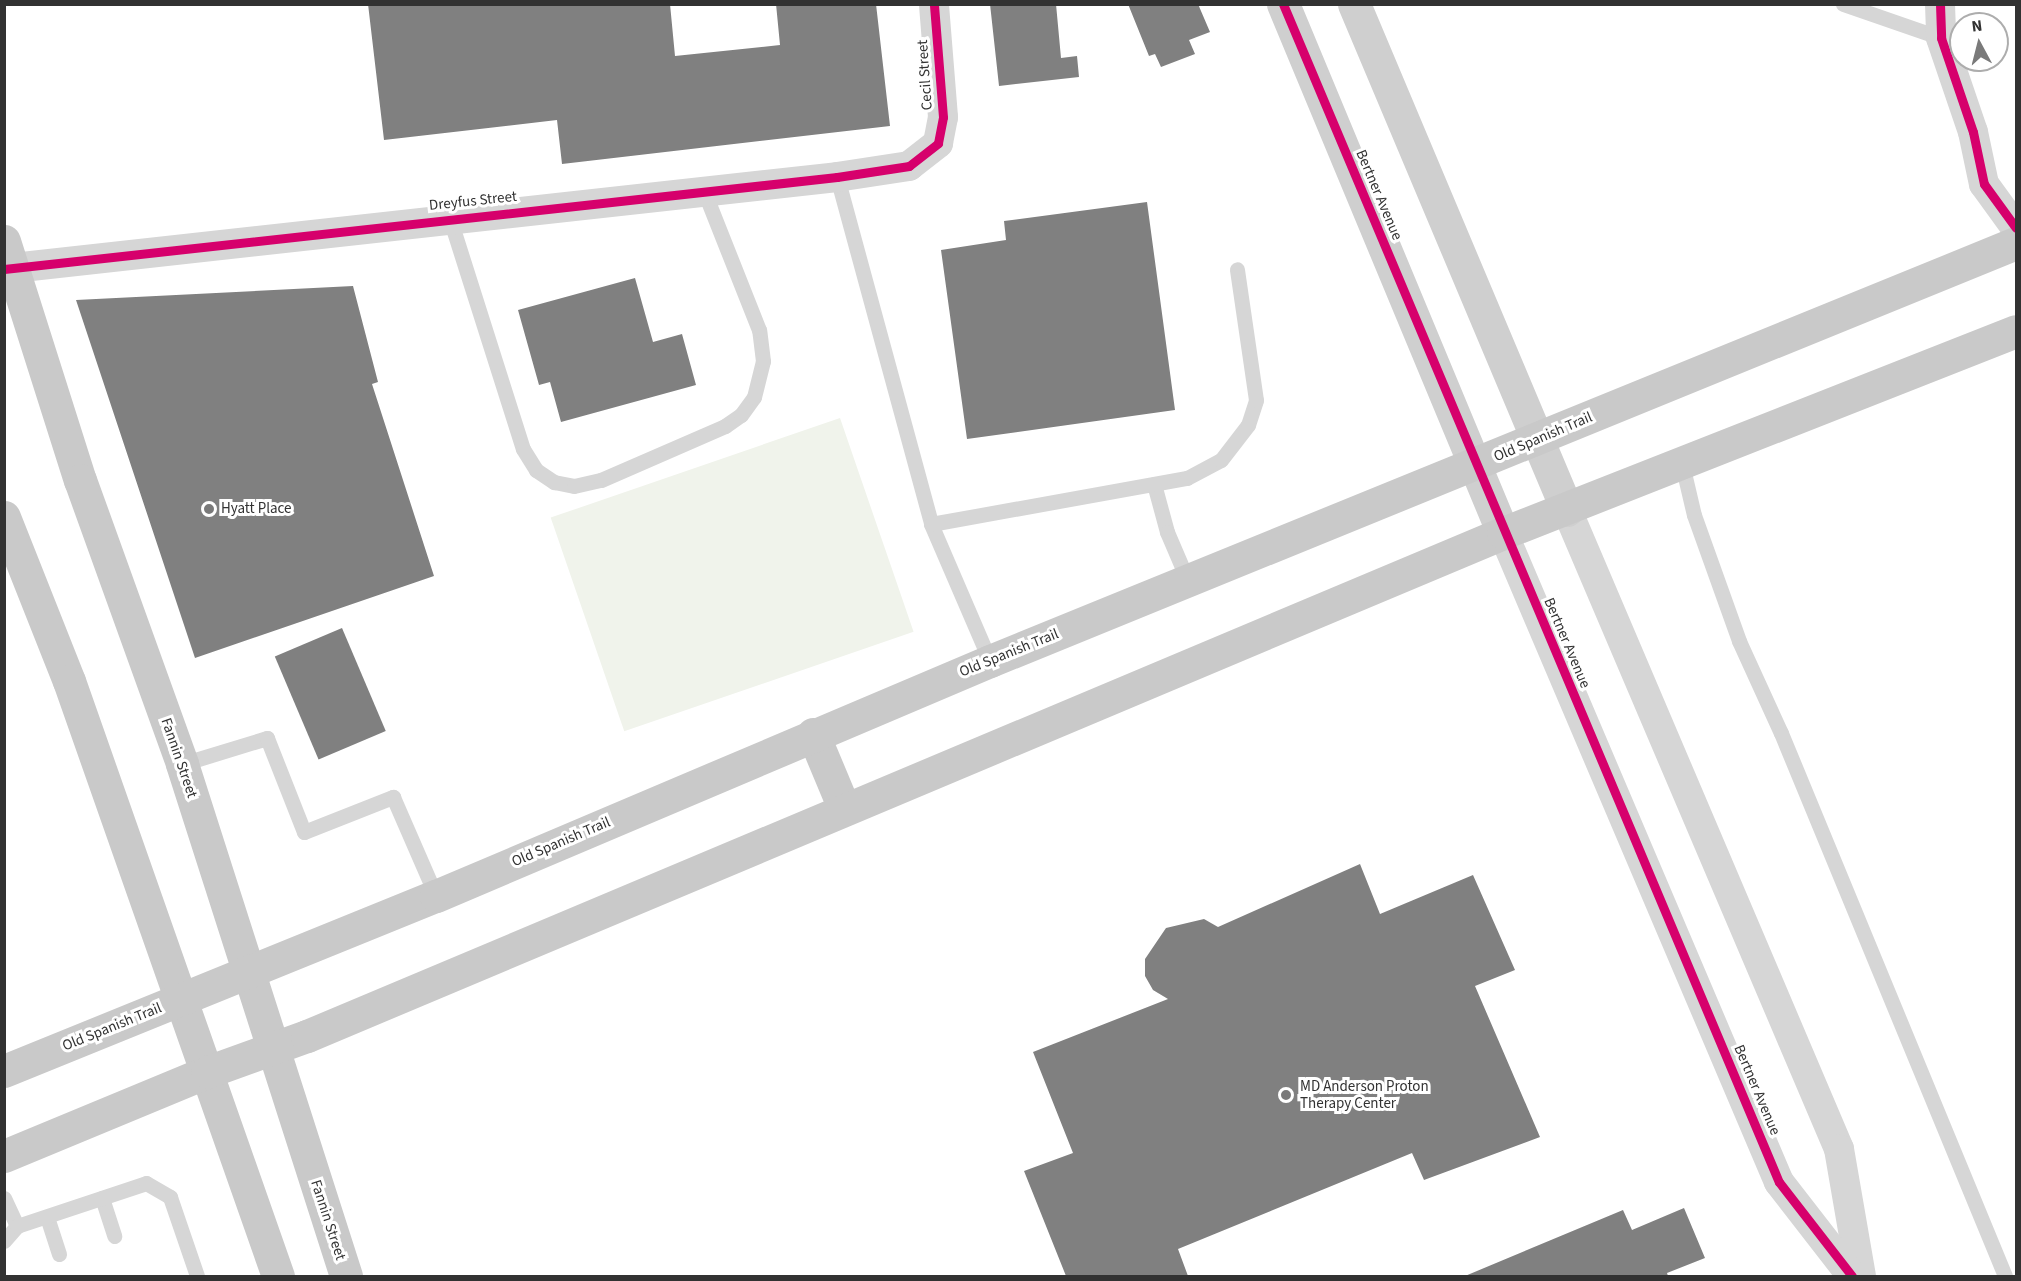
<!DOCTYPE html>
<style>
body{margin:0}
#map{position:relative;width:2021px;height:1281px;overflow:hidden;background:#fff;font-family:"Source Sans 3",sans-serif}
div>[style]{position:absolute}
.green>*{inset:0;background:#f0f3eb;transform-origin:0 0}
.building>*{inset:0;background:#808080;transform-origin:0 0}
.lane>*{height:15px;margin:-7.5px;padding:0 7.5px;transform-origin:7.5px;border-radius:7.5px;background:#d6d6d6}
.street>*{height:30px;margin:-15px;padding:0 15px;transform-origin:15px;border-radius:15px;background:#d6d6d6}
.secondary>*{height:33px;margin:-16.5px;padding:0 16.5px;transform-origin:16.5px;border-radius:16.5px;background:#cfcfcf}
.primary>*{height:33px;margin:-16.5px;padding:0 16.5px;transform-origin:16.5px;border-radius:16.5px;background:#c9c9c9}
.cycleway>*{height:9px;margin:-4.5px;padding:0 4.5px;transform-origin:4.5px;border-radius:4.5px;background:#d6006c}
.dots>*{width:16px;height:16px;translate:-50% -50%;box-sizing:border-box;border:3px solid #fff;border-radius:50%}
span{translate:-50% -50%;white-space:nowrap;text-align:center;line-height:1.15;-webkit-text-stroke:6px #fff;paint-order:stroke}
.street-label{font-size:15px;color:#323232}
.poi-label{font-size:15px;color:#323232}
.left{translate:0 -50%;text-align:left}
.frame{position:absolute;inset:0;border:6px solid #323232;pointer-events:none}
.north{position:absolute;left:1949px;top:12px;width:60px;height:60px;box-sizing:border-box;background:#fff;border:2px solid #adadad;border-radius:50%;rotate:353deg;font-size:16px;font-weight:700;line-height:24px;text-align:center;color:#323232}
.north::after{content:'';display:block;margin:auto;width:21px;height:27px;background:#7a7a7a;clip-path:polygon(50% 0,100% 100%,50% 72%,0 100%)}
</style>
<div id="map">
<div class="green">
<div style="left:840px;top:418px;width:226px;height:306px;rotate:71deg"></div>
</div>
<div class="building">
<div style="clip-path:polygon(368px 4px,670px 4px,675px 56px,780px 45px,776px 4px,876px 4px,890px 126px,562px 164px,557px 120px,384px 140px)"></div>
<div style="clip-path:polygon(990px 4px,1056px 4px,1061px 58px,1077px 56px,1079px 77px,999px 86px)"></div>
<div style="clip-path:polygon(1128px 4px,1198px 4px,1210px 32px,1189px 40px,1195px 54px,1161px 67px,1155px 54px,1149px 56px)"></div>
<div style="clip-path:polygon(1147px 202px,1175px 410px,967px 439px,941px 250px,1006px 240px,1004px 221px)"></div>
<div style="clip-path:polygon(635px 278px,653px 342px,682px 334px,696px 385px,561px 422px,550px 382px,539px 385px,518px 310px)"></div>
<div style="clip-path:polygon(353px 286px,378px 382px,372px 384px,434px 576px,195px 658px,76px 300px)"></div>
<div style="left:342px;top:628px;width:112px;height:73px;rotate:67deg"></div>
<div style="clip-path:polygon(1360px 864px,1380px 914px,1473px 875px,1515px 970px,1475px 986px,1540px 1137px,1424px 1180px,1412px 1153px,1178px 1249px,1188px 1276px,1066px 1276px,1024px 1171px,1073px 1153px,1033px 1052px,1168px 999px,1153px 990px,1145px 976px,1145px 959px,1166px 928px,1204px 919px,1218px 927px)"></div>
<div style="clip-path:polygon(1684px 1208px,1705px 1258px,1667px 1273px,1668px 1276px,1465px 1276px,1623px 1210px,1632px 1230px)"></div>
</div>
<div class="lane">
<div style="left:1843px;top:4px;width:104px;rotate:19.1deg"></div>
<div style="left:837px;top:177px;width:360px;rotate:74.8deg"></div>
<div style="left:931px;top:524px;width:149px;rotate:66.7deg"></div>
<div style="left:450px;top:219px;width:241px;rotate:72.4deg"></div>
<div style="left:523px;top:449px;width:25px;rotate:58deg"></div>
<div style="left:536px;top:470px;width:22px;rotate:34deg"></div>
<div style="left:554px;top:482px;width:20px;rotate:11deg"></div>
<div style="left:574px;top:486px;width:28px;rotate:-13deg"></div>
<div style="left:601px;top:480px;width:135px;rotate:-23.5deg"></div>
<div style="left:725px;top:426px;width:19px;rotate:-35deg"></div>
<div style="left:741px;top:415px;width:22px;rotate:-54deg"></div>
<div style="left:754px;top:397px;width:37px;rotate:-76deg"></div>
<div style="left:763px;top:361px;width:31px;rotate:-97deg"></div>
<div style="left:759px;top:330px;width:149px;rotate:-111.6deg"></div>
<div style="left:1682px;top:464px;width:52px;rotate:76.8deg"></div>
<div style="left:1694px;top:515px;width:134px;rotate:70.3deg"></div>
<div style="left:1739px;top:641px;width:101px;rotate:65.5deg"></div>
<div style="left:1781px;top:733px;width:587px;rotate:67.58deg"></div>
<div style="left:1154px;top:484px;width:50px;rotate:74.8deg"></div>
<div style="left:1167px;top:532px;width:53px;rotate:66.8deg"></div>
<div style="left:931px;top:524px;width:260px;rotate:-10.2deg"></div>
<div style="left:1187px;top:478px;width:38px;rotate:-28deg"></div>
<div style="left:1221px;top:460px;width:44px;rotate:-52.4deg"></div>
<div style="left:1248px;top:425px;width:26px;rotate:-72deg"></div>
<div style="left:1256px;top:400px;width:132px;rotate:-98.3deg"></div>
<div style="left:182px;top:764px;width:89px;rotate:-17deg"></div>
<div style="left:267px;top:738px;width:101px;rotate:68.5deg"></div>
<div style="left:304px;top:832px;width:96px;rotate:-21.5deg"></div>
<div style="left:393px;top:797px;width:108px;rotate:66.5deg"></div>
<div style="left:4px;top:1198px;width:31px;rotate:65deg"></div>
<div style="left:17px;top:1226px;width:20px;rotate:131deg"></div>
<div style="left:102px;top:1198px;width:40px;rotate:72deg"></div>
<div style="left:47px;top:1217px;width:39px;rotate:72deg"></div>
<div style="left:17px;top:1226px;width:136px;rotate:-18.4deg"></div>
<div style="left:146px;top:1183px;width:28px;rotate:30deg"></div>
<div style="left:170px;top:1197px;width:83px;rotate:71.1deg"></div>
</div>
<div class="street">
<div style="left:1940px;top:4px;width:34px;rotate:88deg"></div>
<div style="left:1941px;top:38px;width:99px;rotate:71.2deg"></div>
<div style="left:1973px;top:132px;width:53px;rotate:78.1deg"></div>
<div style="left:1984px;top:184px;width:54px;rotate:54deg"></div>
<div style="left:4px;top:269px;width:838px;rotate:-6.3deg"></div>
<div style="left:837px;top:177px;width:73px;rotate:-8.7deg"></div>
<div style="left:909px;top:166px;width:37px;rotate:-38deg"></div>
<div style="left:938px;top:143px;width:26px;rotate:-79deg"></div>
<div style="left:943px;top:117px;width:113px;rotate:-94.6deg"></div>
<div style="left:1567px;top:510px;width:694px;rotate:66.94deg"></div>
<div style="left:1839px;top:1149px;width:129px;rotate:80.2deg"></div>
<div style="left:1503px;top:533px;width:705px;rotate:66.96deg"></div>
<div style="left:1779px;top:1182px;width:119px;rotate:52.2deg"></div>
</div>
<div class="secondary">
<div style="left:1283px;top:4px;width:573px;rotate:67.42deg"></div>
<div style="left:1354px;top:4px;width:549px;rotate:67.17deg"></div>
</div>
<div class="primary">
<div style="left:4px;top:241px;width:251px;rotate:72.4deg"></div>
<div style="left:80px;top:480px;width:302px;rotate:70.2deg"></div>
<div style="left:182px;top:764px;width:538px;rotate:72.24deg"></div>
<div style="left:4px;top:517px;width:176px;rotate:68.4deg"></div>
<div style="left:69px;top:681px;width:631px;rotate:70.65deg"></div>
<div style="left:813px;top:734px;width:80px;rotate:67.3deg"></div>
<div style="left:4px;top:1071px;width:466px;rotate:-22.1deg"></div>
<div style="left:436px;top:896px;width:602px;rotate:-22.99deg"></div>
<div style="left:990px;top:661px;width:1108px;rotate:-22.17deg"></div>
<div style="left:4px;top:1156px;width:220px;rotate:-22.5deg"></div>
<div style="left:207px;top:1072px;width:106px;rotate:-19.8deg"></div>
<div style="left:307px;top:1036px;width:1297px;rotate:-22.81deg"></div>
<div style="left:1503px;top:533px;width:551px;rotate:-21.49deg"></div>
</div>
<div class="cycleway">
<div style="left:1283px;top:4px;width:1278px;rotate:67.17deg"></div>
<div style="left:1779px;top:1182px;width:119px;rotate:52.2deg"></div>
<div style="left:1940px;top:4px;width:34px;rotate:88deg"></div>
<div style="left:1941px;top:38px;width:99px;rotate:71.2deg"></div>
<div style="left:1973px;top:132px;width:53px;rotate:78.1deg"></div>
<div style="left:1984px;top:184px;width:54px;rotate:54deg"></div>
<div style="left:4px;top:269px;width:838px;rotate:-6.3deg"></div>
<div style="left:837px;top:177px;width:73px;rotate:-8.7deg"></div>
<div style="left:909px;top:166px;width:37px;rotate:-38deg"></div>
<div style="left:938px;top:143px;width:26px;rotate:-79deg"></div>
<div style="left:943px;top:117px;width:113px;rotate:-94.6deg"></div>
</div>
<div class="dots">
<div style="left:209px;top:509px;background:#7a7a7a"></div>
<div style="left:1286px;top:1095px;background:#7a7a7a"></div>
</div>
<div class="street-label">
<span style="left:925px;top:75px;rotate:-94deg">Cecil Street</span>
<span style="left:1379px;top:195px;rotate:67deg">Bertner Avenue</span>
<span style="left:473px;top:201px;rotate:-6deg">Dreyfus Street</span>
<span style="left:1543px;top:437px;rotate:-23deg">Old Spanish Trail</span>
<span style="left:1567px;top:643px;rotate:67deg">Bertner Avenue</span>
<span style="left:1009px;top:653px;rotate:-22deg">Old Spanish Trail</span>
<span style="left:179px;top:758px;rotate:71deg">Fannin Street</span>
<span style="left:561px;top:842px;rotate:-23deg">Old Spanish Trail</span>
<span style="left:112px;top:1027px;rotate:-22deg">Old Spanish Trail</span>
<span style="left:1757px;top:1090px;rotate:67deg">Bertner Avenue</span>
<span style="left:328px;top:1220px;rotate:72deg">Fannin Street</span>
</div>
<div class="poi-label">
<span class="left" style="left:221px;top:509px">Hyatt Place</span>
<span class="left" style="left:1300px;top:1095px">MD Anderson Proton<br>Therapy Center</span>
</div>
<div class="frame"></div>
<div class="north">N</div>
</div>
